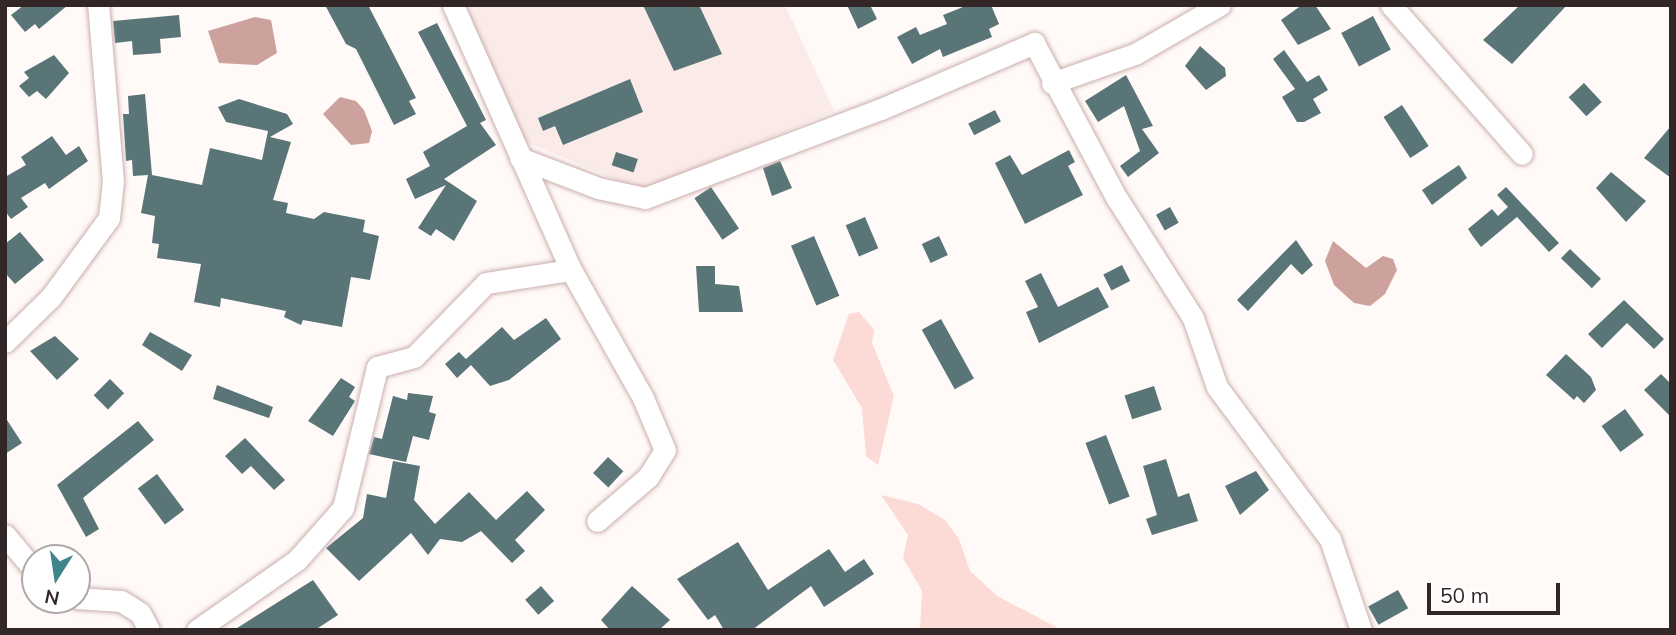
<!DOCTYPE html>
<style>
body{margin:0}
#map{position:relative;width:1676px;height:635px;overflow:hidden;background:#fff9f8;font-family:Mulish,sans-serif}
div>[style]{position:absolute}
.built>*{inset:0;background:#faebe9}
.green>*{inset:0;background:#fcdad6}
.water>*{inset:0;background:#cda19c}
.building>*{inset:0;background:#597577;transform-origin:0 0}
.roads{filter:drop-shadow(0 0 2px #caafac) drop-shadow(0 0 2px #caafac)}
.minor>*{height:21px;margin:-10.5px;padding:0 10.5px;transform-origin:10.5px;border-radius:10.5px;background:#fff}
span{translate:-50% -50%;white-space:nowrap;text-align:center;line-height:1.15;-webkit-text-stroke:7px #fff;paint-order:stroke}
.frame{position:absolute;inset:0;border:7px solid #322726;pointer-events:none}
.north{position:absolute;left:21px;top:544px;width:70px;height:70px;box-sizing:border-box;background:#fff;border:2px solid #ada9a8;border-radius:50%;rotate:192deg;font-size:19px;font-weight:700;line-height:28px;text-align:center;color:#322726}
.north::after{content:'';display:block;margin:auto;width:24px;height:32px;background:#3e868c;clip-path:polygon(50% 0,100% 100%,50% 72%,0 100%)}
.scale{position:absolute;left:1427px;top:583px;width:133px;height:32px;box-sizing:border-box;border:4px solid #322726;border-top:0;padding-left:9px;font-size:21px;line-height:24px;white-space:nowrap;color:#322726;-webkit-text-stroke:5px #fff;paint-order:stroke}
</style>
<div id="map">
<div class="built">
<div style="clip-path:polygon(460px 5px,785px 5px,834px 111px,644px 191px,518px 139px)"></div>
</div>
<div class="green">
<div style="clip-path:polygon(859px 312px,874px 330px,872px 343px,894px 396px,878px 465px,866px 456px,862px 408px,833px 360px,849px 314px)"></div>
<div style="clip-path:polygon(881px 495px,918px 504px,945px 520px,959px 539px,970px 571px,997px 596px,1062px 630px,920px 630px,922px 591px,903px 558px,908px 535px)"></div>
</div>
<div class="water">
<div style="clip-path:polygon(255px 17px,271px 20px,277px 53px,257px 65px,219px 63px,208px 31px)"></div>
<div style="clip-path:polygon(340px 97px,356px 101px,364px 110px,372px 131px,369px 143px,351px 145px,323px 114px)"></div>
<div style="clip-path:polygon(1333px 241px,1366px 268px,1383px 256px,1393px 259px,1397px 270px,1385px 294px,1370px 306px,1354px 303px,1334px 285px,1325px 261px)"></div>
</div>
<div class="building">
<div style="clip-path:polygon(24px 5px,68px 5px,39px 29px,35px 24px,25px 32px,11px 15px)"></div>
<div style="clip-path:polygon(325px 5px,368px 5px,416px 98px,409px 101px,416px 114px,394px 125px,356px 49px,346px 44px)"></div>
<div style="clip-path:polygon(643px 5px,699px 5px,722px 54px,674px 71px)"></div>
<div style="clip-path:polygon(847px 5px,870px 5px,877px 19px,858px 29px)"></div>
<div style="clip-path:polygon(968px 5px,991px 5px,999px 24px,989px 29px,992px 37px,943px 57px,940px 49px,912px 64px,897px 37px,916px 27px,920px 35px,947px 24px,943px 15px)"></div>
<div style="clip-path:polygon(1302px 5px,1315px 5px,1331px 29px,1298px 45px,1281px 20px)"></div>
<div style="clip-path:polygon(1520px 5px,1567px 5px,1512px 64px,1483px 40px)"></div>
<div style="clip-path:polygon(179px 15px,181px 37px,160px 39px,161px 53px,133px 55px,132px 41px,115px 43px,113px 21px)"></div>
<div style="left:1373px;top:16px;width:38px;height:36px;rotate:62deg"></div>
<div style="clip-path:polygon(437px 23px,486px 120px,480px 123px,496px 145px,444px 179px,477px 201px,454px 241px,436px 229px,431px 236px,418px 228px,446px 185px,415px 199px,406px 179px,430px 166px,423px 152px,467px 126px,418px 32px)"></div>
<div style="clip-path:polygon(1200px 46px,1225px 68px,1226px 76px,1206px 90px,1185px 66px)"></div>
<div style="clip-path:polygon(1284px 50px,1307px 82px,1319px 75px,1328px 90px,1313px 99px,1321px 113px,1304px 122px,1297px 122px,1282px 97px,1295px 89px,1273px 59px)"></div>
<div style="clip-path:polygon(54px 55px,69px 73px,46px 99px,37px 91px,29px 97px,19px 86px,29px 78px,24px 72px)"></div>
<div style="clip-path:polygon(1126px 75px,1153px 126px,1142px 129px,1159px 153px,1128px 177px,1120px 166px,1140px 151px,1124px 106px,1098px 122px,1085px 101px)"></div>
<div style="clip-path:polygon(630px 79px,643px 112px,563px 145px,555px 126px,543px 131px,538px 118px)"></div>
<div style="left:1584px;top:83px;width:26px;height:21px;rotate:47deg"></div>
<div style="clip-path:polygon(145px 94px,152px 175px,202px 185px,210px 148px,262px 160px,268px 131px,226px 122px,218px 107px,239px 99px,287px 114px,293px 124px,270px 137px,291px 142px,273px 200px,288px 203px,286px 213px,314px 219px,324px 212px,365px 220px,363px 232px,379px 236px,370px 280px,351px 277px,342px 327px,303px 320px,301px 325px,284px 317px,286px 311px,221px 298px,220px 307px,194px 302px,201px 264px,157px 258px,159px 244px,152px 243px,155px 216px,141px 213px,148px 175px,133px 176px,132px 160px,126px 161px,123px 114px,129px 114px,128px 96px)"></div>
<div style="left:1402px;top:105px;width:49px;height:22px;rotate:57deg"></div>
<div style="left:995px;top:110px;width:13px;height:30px;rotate:63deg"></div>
<div style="clip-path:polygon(1671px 126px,1671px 178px,1644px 158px)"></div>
<div style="clip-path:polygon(52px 136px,66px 155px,79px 146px,88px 161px,49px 189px,45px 183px,21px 198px,28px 207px,11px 219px,5px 211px,5px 177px,26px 165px,21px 157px)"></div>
<div style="clip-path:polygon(1069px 150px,1075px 162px,1068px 166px,1083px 195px,1025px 224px,995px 163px,1010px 155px,1022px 175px)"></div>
<div style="left:616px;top:152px;width:23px;height:14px;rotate:18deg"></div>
<div style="clip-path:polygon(780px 161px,792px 188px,772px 196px,763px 168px)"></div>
<div style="clip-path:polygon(1459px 165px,1467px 178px,1432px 205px,1422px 190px)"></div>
<div style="clip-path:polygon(1611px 172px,1646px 201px,1626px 222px,1596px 188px)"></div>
<div style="left:711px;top:187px;width:50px;height:20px;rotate:56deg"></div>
<div style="clip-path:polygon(1506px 187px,1559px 243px,1549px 252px,1517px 217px,1481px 247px,1474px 238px,1468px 229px,1492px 209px,1498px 216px,1508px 207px,1497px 195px)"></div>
<div style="left:1170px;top:207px;width:18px;height:16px;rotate:61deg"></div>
<div style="left:865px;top:217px;width:34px;height:21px;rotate:67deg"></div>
<div style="clip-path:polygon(20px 232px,44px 260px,15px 284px,5px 273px,5px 244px)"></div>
<div style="left:814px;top:236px;width:65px;height:25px;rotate:67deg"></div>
<div style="left:939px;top:236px;width:21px;height:19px;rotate:65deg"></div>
<div style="clip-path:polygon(1296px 240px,1313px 265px,1302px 275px,1291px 264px,1248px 311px,1237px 300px)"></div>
<div style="left:1570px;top:249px;width:43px;height:13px;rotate:44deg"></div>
<div style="left:1122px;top:265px;width:18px;height:21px;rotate:63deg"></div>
<div style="clip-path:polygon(696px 266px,715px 266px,715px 284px,739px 286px,743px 312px,699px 312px)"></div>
<div style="clip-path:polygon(1041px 273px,1058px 307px,1098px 287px,1109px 307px,1039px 343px,1026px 312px,1038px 307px,1025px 281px)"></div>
<div style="clip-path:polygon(1624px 300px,1664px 339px,1654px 349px,1627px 323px,1602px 348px,1588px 334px)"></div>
<div style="clip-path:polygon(546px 318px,561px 339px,509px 380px,490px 386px,471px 365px,457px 378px,445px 364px,459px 352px,466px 359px,502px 327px,514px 340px)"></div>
<div style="left:941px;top:319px;width:68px;height:22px;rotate:61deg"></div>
<div style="clip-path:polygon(150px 332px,192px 355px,182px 371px,142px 345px)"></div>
<div style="clip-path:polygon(55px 336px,79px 359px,57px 380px,30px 351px)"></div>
<div style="clip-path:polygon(1566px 354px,1591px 377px,1596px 390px,1584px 403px,1577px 396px,1574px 400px,1546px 375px)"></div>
<div style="clip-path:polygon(1661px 374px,1671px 384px,1671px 417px,1644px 390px)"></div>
<div style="clip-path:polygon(341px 378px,355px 387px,349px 397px,355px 401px,333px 436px,308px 421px)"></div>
<div style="left:110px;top:379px;width:20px;height:23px;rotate:45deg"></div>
<div style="clip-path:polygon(217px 385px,273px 407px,269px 418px,213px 399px)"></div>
<div style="left:1154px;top:386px;width:25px;height:31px;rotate:72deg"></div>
<div style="clip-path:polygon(408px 393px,433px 396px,429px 412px,436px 414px,429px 440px,413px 436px,406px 462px,369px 454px,374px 437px,382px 439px,393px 396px,407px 400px)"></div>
<div style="left:1625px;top:409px;width:32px;height:29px;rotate:54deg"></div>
<div style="clip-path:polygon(5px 417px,22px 443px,5px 454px)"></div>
<div style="clip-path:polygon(138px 421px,154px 440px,83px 498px,99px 529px,86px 537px,57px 485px)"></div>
<div style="left:1106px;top:435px;width:66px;height:22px;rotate:69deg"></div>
<div style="clip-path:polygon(245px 438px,285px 480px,274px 490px,251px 466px,242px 474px,225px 456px)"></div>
<div style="left:608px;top:457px;width:21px;height:22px;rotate:43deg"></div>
<div style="clip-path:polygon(1166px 459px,1178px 497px,1189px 493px,1198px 521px,1152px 535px,1146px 519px,1157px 515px,1143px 466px)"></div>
<div style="clip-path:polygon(393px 461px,420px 466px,414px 500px,435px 524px,469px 492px,496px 520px,527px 491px,545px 510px,515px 540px,525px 551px,512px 563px,481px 531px,462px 542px,440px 539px,428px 555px,411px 533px,359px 581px,326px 548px,363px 518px,367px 494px,386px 498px)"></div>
<div style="clip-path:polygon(1256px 471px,1269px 490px,1240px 515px,1225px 486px)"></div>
<div style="left:157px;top:474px;width:45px;height:24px;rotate:53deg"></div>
<div style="clip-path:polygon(738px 542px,768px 590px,829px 549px,845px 572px,864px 559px,874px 574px,824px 607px,811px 586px,752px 630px,724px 630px,715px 615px,708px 620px,677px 579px)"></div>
<div style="clip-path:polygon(313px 580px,338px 615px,315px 630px,234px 630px)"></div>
<div style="left:541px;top:586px;width:20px;height:21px;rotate:49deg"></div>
<div style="clip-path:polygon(632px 586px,670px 620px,659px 630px,610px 630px,601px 620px)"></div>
<div style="left:1398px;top:590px;width:21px;height:34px;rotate:61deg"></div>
</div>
<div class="roads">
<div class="minor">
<div style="left:453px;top:5px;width:290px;rotate:66deg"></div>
<div style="left:571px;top:270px;width:147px;rotate:60.6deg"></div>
<div style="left:643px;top:398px;width:56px;rotate:67.1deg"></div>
<div style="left:665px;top:450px;width:32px;rotate:122deg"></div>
<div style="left:648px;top:477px;width:67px;rotate:139.2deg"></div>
<div style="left:1391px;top:5px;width:198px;rotate:48.7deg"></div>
<div style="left:1052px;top:83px;width:88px;rotate:-19.3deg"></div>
<div style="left:1135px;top:54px;width:98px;rotate:-30deg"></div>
<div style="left:520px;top:158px;width:84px;rotate:21deg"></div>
<div style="left:598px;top:188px;width:48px;rotate:12deg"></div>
<div style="left:645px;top:198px;width:252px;rotate:-20.7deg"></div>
<div style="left:881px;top:109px;width:167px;rotate:-23.3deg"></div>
<div style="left:1034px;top:43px;width:174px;rotate:62deg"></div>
<div style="left:1116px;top:197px;width:143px;rotate:57.5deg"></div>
<div style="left:1193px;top:318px;width:73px;rotate:70.8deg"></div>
<div style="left:1217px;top:387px;width:189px;rotate:53.4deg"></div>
<div style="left:1330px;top:539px;width:96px;rotate:71.2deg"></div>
<div style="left:5px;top:342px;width:64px;rotate:-44.4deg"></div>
<div style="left:51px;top:297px;width:98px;rotate:-53.7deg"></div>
<div style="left:109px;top:218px;width:36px;rotate:-84deg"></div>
<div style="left:113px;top:182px;width:178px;rotate:-94.8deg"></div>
<div style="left:5px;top:535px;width:47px;rotate:50.2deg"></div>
<div style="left:77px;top:598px;width:44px;rotate:3.9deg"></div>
<div style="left:121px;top:601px;width:22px;rotate:32deg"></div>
<div style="left:140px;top:613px;width:19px;rotate:62deg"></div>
<div style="left:197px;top:630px;width:122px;rotate:-35deg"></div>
<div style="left:297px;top:560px;width:69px;rotate:-48.5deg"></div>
<div style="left:343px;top:508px;width:145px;rotate:-76.4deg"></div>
<div style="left:377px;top:367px;width:38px;rotate:-15deg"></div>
<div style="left:414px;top:357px;width:103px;rotate:-45.8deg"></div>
<div style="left:486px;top:283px;width:86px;rotate:-8.7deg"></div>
</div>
</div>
<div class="frame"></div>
<div class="north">N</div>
<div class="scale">50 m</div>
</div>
